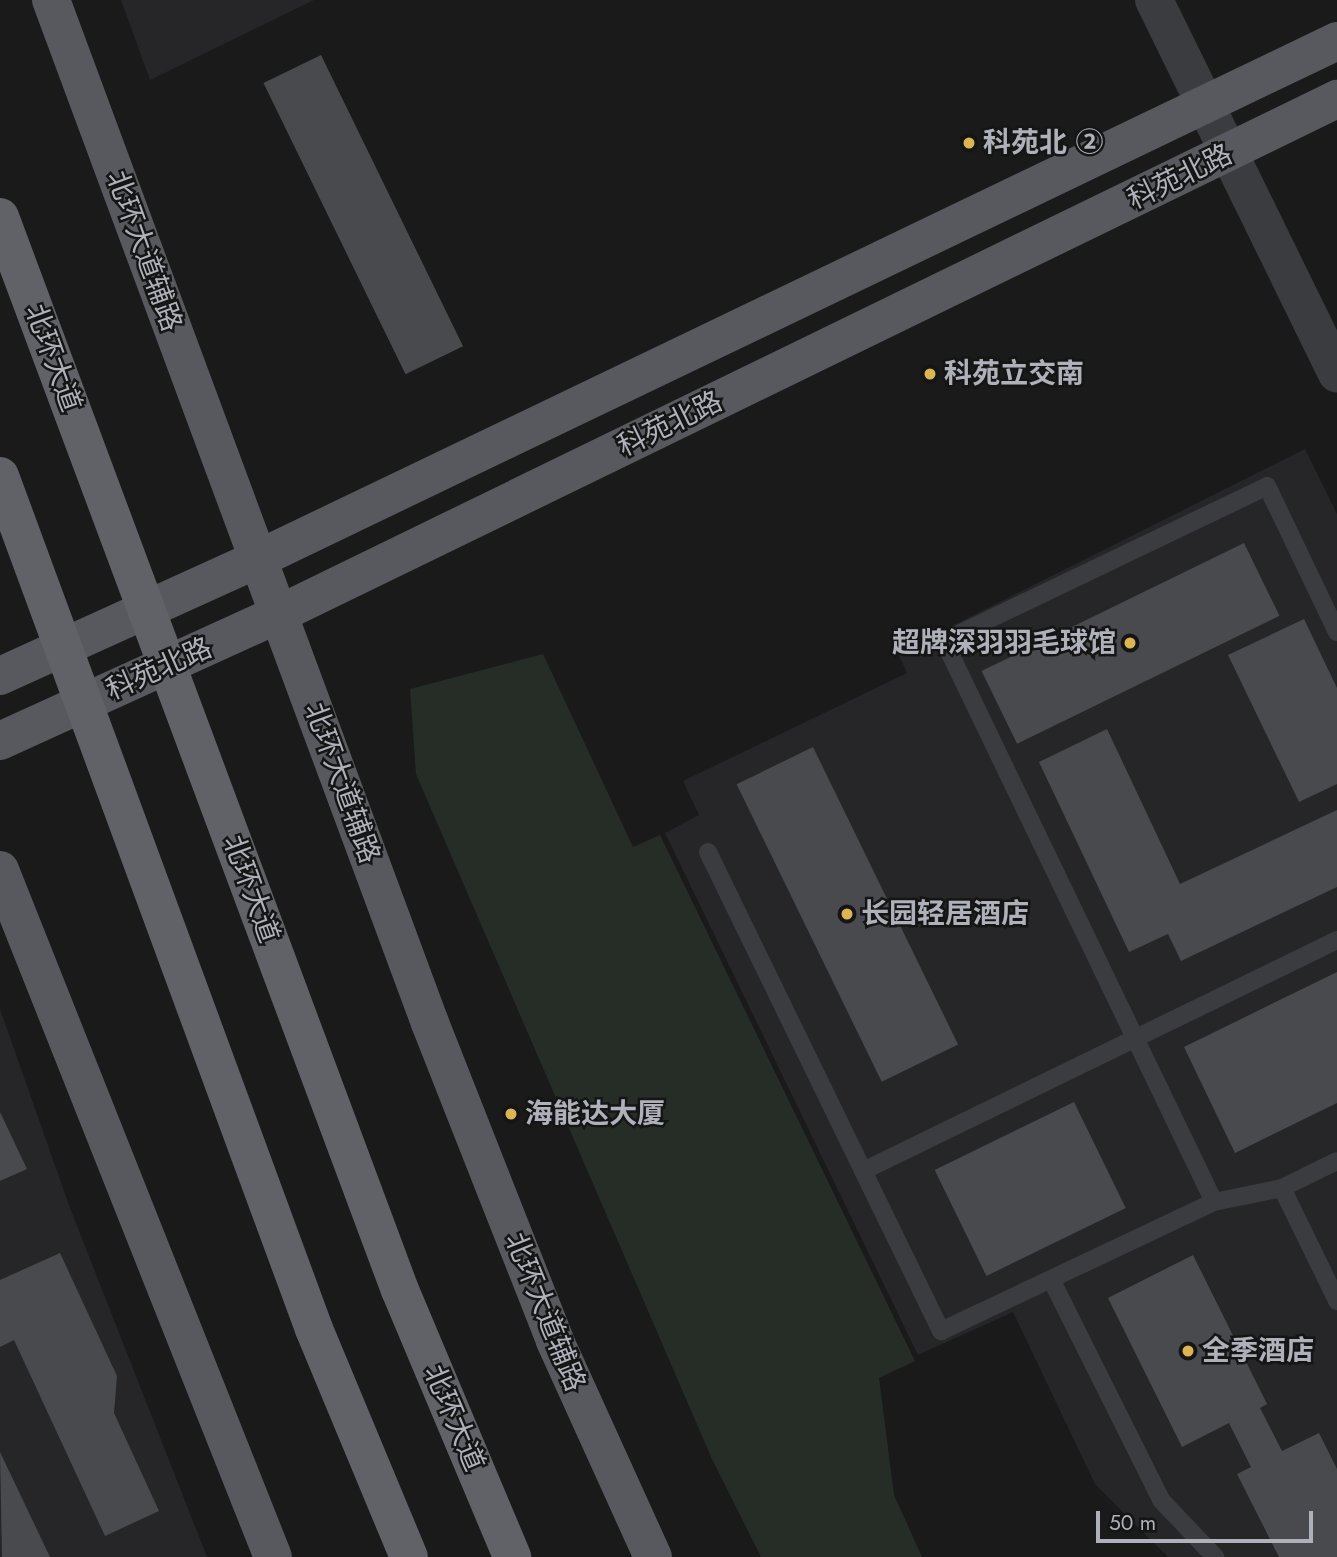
<!DOCTYPE html>
<meta charset="utf-8">
<style>
body{margin:0}
#map{position:relative;width:1337px;height:1557px;overflow:hidden;background:#1a1a1b;font-family:Jost,"Noto Sans SC",sans-serif}
div>[style]{position:absolute}
.built>*{inset:0;background:#262628}
.green>*{inset:0;background:#262d27}
.building>*{inset:0;background:#494a4d;transform-origin:0 0}
.service>*{height:18px;margin:-9px;padding:0 9px;transform-origin:9px;border-radius:9px;background:#3b3c40}
.tertiary>*{height:38px;margin:-19px;padding:0 19px;transform-origin:19px;border-radius:19px;background:#3b3c40}
.primary>*{height:38px;margin:-19px;padding:0 19px;transform-origin:19px;border-radius:19px;background:#58595f}
.trunk>*{height:38px;margin:-19px;padding:0 19px;transform-origin:19px;border-radius:19px;background:#606268}
.trunk-bridge>*{height:38px;margin:-19px;padding:0 19px;transform-origin:19px;border-radius:19px;background:#606268}
.dots>*{width:19px;height:19px;translate:-50% -50%;box-sizing:border-box;border:4px solid #151516;border-radius:50%}
span{translate:-50% -50%;white-space:nowrap;text-align:center;line-height:1.15;-webkit-text-stroke:5px #151516;paint-order:stroke}
.poi-label{font-size:28px;color:#aeb1b9;font-weight:700}
.left{translate:0 -50%;text-align:left}
.right{translate:-100% -50%;text-align:right}
.street-label{font-size:28px;color:#aeb1b9}
.scale{position:absolute;left:1096px;top:1511px;width:217px;height:32px;box-sizing:border-box;border:4px solid #aeb1b9;border-top:0;padding-left:9px;font-size:21px;line-height:24px;white-space:nowrap;color:#aeb1b9;-webkit-text-stroke:5px #151516;paint-order:stroke}
</style>
<div id="map">
<div class="built">
<div style="clip-path:polygon(121px 0,314px 0,150px 80px)"></div>
<div style="clip-path:polygon(1305px 449px,1337px 514px,1337px 1557px,1168px 1557px,1095px 1484px,1013px 1312px,918px 1355px,665px 833px,699px 815px,683px 781px,907px 673px,898px 653px)"></div>
<div style="clip-path:polygon(0 1009px,70px 1208px,207px 1557px,0 1557px)"></div>
</div>
<div class="green">
<div style="clip-path:polygon(543px 654px,633px 847px,660px 835px,915px 1361px,879px 1378px,894px 1495px,922px 1557px,761px 1557px,712px 1459px,416px 774px,410px 689px)"></div>
</div>
<div class="building">
<div style="left:321px;top:55px;width:324px;height:64px;rotate:64deg"></div>
<div style="left:1244px;top:543px;width:81px;height:292px;rotate:64deg"></div>
<div style="clip-path:polygon(1304px 619px,1337px 688px,1337px 784px,1299px 802px,1228px 655px)"></div>
<div style="clip-path:polygon(1107px 729px,1180px 884px,1337px 810px,1337px 887px,1181px 961px,1168px 934px,1129px 952px,1039px 762px)"></div>
<div style="left:813px;top:747px;width:331px;height:85px;rotate:64deg"></div>
<div style="clip-path:polygon(1337px 972px,1337px 1103px,1235px 1153px,1184px 1047px)"></div>
<div style="left:1074px;top:1102px;width:118px;height:155px;rotate:64deg"></div>
<div style="clip-path:polygon(0 1112px,27px 1169px,0 1181px)"></div>
<div style="clip-path:polygon(60px 1253px,117px 1376px,114px 1413px,159px 1511px,105px 1536px,14px 1340px,0 1347px,0 1280px)"></div>
<div style="clip-path:polygon(1193px 1255px,1267px 1404px,1260px 1408px,1282px 1451px,1319px 1433px,1337px 1469px,1337px 1557px,1279px 1557px,1237px 1474px,1251px 1467px,1229px 1423px,1182px 1447px,1108px 1298px)"></div>
<div style="clip-path:polygon(0 1452px,50px 1557px,2px 1557px)"></div>
</div>
<div class="service">
<div style="left:708px;top:852px;width:533px;rotate:64.06deg"></div>
<div style="left:941px;top:1331px;width:302px;rotate:-25.3deg"></div>
<div style="left:1214px;top:1202px;width:69px;rotate:-11.6deg"></div>
<div style="left:1282px;top:1188px;width:61px;rotate:-26.1deg"></div>
<div style="left:863px;top:1171px;width:527px;rotate:-25.98deg"></div>
<div style="left:1282px;top:1188px;width:126px;rotate:64deg"></div>
<div style="left:1214px;top:1202px;width:623px;rotate:-115.7deg"></div>
<div style="left:944px;top:641px;width:358px;rotate:-25.6deg"></div>
<div style="left:1267px;top:486px;width:162px;rotate:64.4deg"></div>
<div style="left:1052px;top:1281px;width:245px;rotate:63.5deg"></div>
<div style="left:1161px;top:1500px;width:79px;rotate:46.5deg"></div>
</div>
<div class="tertiary">
<div style="left:1154px;top:0;width:416px;rotate:63.9deg"></div>
</div>
<div class="primary">
<div style="left:51px;top:0;width:1091px;rotate:69.67deg"></div>
<div style="left:430px;top:1023px;width:342px;rotate:68.5deg"></div>
<div style="left:555px;top:1341px;width:237px;rotate:65.6deg"></div>
<div style="left:0;top:676px;width:286px;rotate:-24.4deg"></div>
<div style="left:260px;top:558px;width:1195px;rotate:-25.64deg"></div>
<div style="left:0;top:741px;width:307px;rotate:-24.5deg"></div>
<div style="left:279px;top:614px;width:1177px;rotate:-25.96deg"></div>
<div style="left:0;top:870px;width:739px;rotate:68.33deg"></div>
</div>
<div class="trunk">
<div style="left:400px;top:1290px;width:290px;rotate:67.2deg"></div>
<div style="left:314px;top:1329px;width:247px;rotate:67.4deg"></div>
</div>
<div class="trunk-bridge">
<div style="left:0;top:217px;width:1145px;rotate:69.56deg"></div>
<div style="left:0;top:476px;width:909px;rotate:69.79deg"></div>
</div>
<div class="dots">
<div style="left:969px;top:143px;background:#dcb451"></div>
<div style="left:930px;top:374px;background:#dcb451"></div>
<div style="left:1130px;top:643px;background:#dcb451"></div>
<div style="left:847px;top:914px;background:#dcb451"></div>
<div style="left:511px;top:1114px;background:#dcb451"></div>
<div style="left:1188px;top:1351px;background:#dcb451"></div>
</div>
<div class="poi-label">
<span class="left" style="left:983px;top:143px">科苑北 ②</span>
<span class="left" style="left:944px;top:374px">科苑立交南</span>
<span class="right" style="left:1116px;top:643px">超牌深羽羽毛球馆</span>
<span class="left" style="left:861px;top:914px">长园轻居酒店</span>
<span class="left" style="left:525px;top:1114px">海能达大厦</span>
<span class="left" style="left:1202px;top:1351px">全季酒店</span>
</div>
<div class="street-label">
<span style="left:1180px;top:177px;rotate:-26deg">科苑北路</span>
<span style="left:144px;top:251px;rotate:70deg">北环大道辅路</span>
<span style="left:53px;top:358px;rotate:70deg">北环大道</span>
<span style="left:670px;top:424px;rotate:-26deg">科苑北路</span>
<span style="left:159px;top:669px;rotate:-24deg">科苑北路</span>
<span style="left:342px;top:783px;rotate:70deg">北环大道辅路</span>
<span style="left:251px;top:889px;rotate:70deg">北环大道</span>
<span style="left:545px;top:1312px;rotate:68deg">北环大道辅路</span>
<span style="left:454px;top:1418px;rotate:67deg">北环大道</span>
</div>
<div class="scale">50 m</div>
</div>
